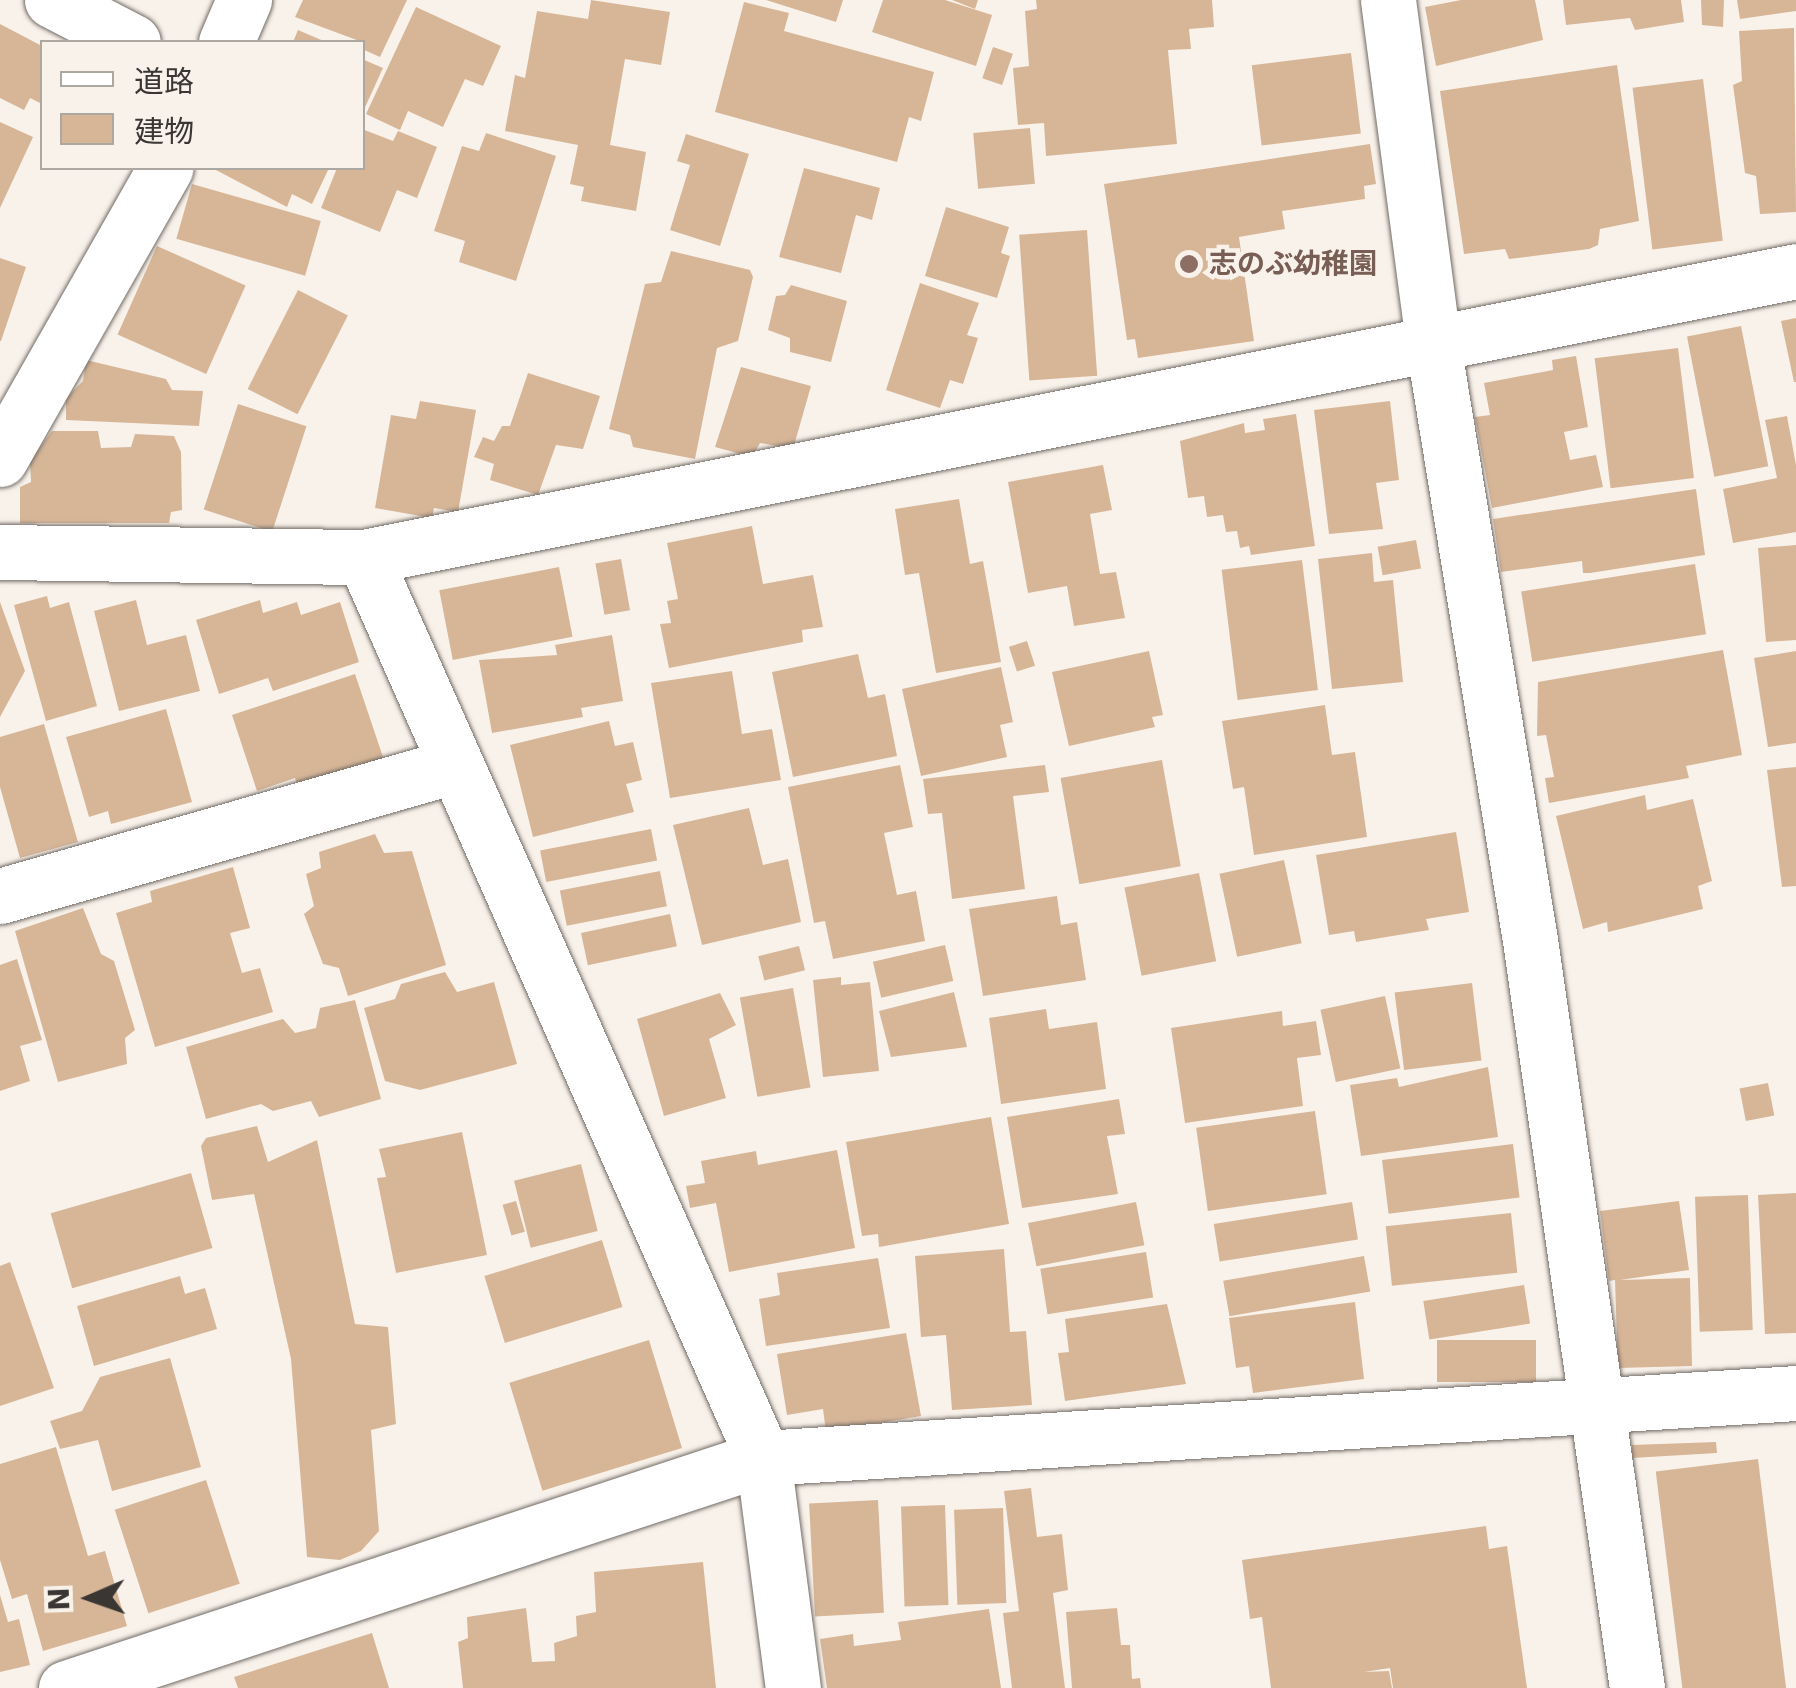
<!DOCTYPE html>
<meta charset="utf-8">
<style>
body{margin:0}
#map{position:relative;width:1796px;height:1688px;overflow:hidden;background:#f9f2eb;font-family:"DejaVu Sans","Noto Sans JP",sans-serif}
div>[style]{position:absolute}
.building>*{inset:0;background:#d7b698;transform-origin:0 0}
.roads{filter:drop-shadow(0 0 2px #716b65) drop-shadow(0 0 2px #716b65)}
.minor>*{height:55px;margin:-27.5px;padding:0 27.5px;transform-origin:27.5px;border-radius:27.5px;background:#fff}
.dots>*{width:28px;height:28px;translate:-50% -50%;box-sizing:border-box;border:5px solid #f9f2eb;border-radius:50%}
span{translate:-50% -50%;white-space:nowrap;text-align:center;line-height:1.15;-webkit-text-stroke:9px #f9f2eb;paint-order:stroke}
.education-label{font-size:28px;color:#785e54;font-weight:700}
.left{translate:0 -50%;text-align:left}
.legend{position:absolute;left:40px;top:40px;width:325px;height:130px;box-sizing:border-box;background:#f9f2eb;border:2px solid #aca7a1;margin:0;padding:12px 18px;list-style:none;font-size:30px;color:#393633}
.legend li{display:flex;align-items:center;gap:20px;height:50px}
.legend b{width:50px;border:2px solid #aca7a1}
.north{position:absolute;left:40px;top:1548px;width:100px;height:100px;-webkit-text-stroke:8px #f9f2eb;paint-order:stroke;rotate:268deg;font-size:28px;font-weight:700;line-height:40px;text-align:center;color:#393633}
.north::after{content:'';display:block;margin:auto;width:35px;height:45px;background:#393633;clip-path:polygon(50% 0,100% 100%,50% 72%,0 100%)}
</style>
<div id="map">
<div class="building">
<div style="clip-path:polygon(303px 0,407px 0,380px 57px,362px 49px,362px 42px,295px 17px)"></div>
<div style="clip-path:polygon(591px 0,670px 12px,661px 65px,625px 59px,610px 145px,646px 152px,636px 211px,581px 201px,584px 187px,570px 184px,578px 145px,505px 131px,515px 75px,525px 78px,537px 11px,588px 19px)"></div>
<div style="clip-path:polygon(766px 0,843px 0,836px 22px)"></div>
<div style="clip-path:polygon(883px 0,945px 0,992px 15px,976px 66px,872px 32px)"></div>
<div style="clip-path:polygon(952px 0,978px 0,975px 9px)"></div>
<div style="clip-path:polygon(1036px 0,1212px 0,1214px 27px,1189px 29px,1191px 49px,1168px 50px,1177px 144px,1046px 156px,1044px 123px,1018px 125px,1013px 68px,1029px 66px,1025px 11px,1037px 9px)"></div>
<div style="clip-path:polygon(1461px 0,1535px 0,1543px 40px,1436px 66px,1425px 7px)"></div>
<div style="clip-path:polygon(1563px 0,1681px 0,1684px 22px,1635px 30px,1630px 18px,1566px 25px)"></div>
<div style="clip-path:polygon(1701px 0,1724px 0,1723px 27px,1702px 25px)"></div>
<div style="clip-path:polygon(1737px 0,1796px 0,1796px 11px,1740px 19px)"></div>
<div style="clip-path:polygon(744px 2px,789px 13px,784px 31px,934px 72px,921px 121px,909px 117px,897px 162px,715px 112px)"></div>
<div style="clip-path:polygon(416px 7px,501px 46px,483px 86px,465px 79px,443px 127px,408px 111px,400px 130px,366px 114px)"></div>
<div style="clip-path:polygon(0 24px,42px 46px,42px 104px,30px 98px,24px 110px,0 98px)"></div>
<div style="clip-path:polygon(1794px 28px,1796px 212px,1760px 214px,1756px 176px,1745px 173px,1733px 85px,1742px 81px,1739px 31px)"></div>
<div style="clip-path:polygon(298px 30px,326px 42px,293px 42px)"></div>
<div style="left:993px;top:47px;width:21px;height:33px;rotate:19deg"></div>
<div style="left:1351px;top:53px;width:81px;height:100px;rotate:83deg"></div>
<div style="clip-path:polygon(362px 59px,383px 68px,362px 114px)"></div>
<div style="clip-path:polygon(1617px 65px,1639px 221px,1600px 229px,1598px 245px,1589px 249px,1509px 259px,1505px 249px,1464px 254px,1440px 91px)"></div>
<div style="left:1703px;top:79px;width:163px;height:71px;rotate:83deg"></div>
<div style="clip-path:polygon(0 122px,33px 137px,0 208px)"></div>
<div style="left:1030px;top:128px;width:56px;height:57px;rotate:85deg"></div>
<div style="clip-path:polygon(362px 129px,393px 141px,398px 131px,437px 147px,417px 198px,397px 190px,380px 232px,321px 208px,337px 168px,362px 168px)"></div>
<div style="clip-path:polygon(486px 133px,556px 156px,516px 281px,459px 262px,465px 241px,434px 231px,462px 146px,479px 151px)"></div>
<div style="clip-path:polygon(686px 134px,749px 154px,720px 246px,670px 230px,690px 165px,677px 161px)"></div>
<div style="clip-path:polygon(1370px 144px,1376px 184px,1364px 186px,1365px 199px,1282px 211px,1285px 229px,1239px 237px,1254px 341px,1138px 358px,1135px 339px,1127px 340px,1104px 184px)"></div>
<div style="clip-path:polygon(212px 168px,329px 168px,312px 204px,292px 194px,287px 207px)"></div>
<div style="clip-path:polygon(804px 168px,880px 188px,872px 220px,856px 215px,841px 273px,779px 257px)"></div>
<div style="left:192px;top:184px;width:134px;height:57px;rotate:16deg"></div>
<div style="clip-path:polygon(946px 207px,1009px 227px,1001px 253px,1010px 256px,997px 298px,925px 276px)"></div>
<div style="left:1087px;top:230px;width:146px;height:68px;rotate:86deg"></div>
<div style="left:157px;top:246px;width:97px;height:97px;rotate:24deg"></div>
<div style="clip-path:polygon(671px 251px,750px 270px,753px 277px,738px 341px,717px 348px,695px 459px,633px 447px,630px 435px,609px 429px,645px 284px,661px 282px)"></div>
<div style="clip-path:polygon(0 258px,26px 267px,1px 341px,0 341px)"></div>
<div style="clip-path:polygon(920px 283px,979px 303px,967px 335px,978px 338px,963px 384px,950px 380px,940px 408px,886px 390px)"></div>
<div style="clip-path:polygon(791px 285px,847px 301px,831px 362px,790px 352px,790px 338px,768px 330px,776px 296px,785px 295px)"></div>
<div style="left:298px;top:290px;width:56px;height:111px;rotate:27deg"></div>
<div style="clip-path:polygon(1796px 318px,1796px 382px,1794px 382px,1781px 321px)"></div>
<div style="left:1741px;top:326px;width:143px;height:55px;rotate:79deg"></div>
<div style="left:1678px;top:348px;width:131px;height:84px;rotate:83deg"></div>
<div style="clip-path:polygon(1576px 356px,1588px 427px,1564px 432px,1570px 460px,1596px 455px,1603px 487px,1492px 508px,1475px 417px,1490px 415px,1484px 383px,1553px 370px,1552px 360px)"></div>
<div style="clip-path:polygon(86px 360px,166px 379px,172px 390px,203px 391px,199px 426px,66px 420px,66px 398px,83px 381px)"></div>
<div style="clip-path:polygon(741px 367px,811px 386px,793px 449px,760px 443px,752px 457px,715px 447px)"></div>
<div style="clip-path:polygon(528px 373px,600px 396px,583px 449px,556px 445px,538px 495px,490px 480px,494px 464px,474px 457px,483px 437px,494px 441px,502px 426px,510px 426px)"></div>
<div style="clip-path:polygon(420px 401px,476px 410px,458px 512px,434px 508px,432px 518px,375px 508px,391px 415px,416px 419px)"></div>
<div style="clip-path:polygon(1390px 401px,1399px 480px,1376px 483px,1383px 529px,1329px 534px,1314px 410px)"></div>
<div style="left:238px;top:404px;width:72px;height:111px;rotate:18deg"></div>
<div style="clip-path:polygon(1296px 414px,1315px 546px,1251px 555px,1249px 546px,1240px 548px,1237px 531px,1226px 532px,1223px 515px,1207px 517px,1204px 496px,1188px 498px,1180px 441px,1244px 423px,1245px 433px,1265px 430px,1263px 419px)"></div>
<div style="clip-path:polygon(1787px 416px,1796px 465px,1796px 532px,1733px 543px,1723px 489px,1777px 478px,1765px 420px)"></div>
<div style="clip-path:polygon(52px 431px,98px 431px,101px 448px,131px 447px,135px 434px,174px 436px,181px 452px,182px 510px,171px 512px,169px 523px,20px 523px,20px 487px,31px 482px,30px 461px)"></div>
<div style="clip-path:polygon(1103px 465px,1112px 510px,1090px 514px,1100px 574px,1116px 572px,1125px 618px,1074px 626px,1067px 586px,1028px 593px,1008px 482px)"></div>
<div style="clip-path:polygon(1696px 489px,1705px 555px,1590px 573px,1583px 573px,1582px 561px,1501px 572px,1493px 519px)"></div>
<div style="clip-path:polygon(959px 499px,970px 564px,983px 561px,1001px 662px,936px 673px,919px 573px,905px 575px,895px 509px)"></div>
<div style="clip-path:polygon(752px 526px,763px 584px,813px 575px,823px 627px,802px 630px,803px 642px,669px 668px,660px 624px,671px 623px,667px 601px,678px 599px,667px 543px)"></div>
<div style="left:1416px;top:540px;width:29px;height:39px;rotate:80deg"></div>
<div style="clip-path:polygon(1796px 545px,1796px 640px,1766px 642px,1758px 548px)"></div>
<div style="clip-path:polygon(1372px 553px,1374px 582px,1393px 580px,1403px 682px,1332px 689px,1318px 559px)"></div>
<div style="left:621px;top:559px;width:52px;height:26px;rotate:80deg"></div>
<div style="left:1302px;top:560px;width:131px;height:81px;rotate:83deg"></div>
<div style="left:1695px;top:564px;width:71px;height:176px;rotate:81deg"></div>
<div style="left:559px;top:567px;width:71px;height:122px;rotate:79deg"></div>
<div style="clip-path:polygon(47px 596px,50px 608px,69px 602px,97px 706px,46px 721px,14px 605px)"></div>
<div style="clip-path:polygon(136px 600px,147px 645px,186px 635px,200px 691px,119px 711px,94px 611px)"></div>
<div style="clip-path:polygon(260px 600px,263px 613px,297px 602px,301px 615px,340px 602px,359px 662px,273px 691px,268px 678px,219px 694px,196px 620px)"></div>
<div style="clip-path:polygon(0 602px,25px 671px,0 717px)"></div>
<div style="clip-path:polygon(612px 635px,623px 701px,581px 708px,583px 717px,492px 733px,479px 660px,557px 655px,555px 645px)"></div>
<div style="left:1027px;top:641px;width:26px;height:19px;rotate:72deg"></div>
<div style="clip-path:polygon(1723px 650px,1742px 755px,1686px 766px,1689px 778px,1549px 803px,1545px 778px,1554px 777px,1546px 735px,1537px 736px,1538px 682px)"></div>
<div style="clip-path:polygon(1149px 651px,1163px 715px,1152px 717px,1155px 727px,1069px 746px,1052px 672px)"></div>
<div style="clip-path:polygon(1796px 651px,1796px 743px,1768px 747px,1754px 658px)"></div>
<div style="clip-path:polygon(858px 654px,868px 698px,885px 694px,897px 756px,793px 777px,772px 672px)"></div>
<div style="clip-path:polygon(1001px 667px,1013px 722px,1000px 725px,1007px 757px,921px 776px,902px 689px)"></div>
<div style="clip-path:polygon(732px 671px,742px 734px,772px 729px,781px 780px,670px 798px,651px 683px)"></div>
<div style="clip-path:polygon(355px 674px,384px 760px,299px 789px,295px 778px,257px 791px,232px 715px)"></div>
<div style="clip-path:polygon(1325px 705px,1332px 755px,1355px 752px,1367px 837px,1254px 855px,1244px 787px,1233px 789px,1222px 721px)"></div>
<div style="clip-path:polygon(166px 709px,192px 802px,111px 824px,108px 811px,89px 817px,66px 737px)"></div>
<div style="clip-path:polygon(609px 721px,615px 746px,633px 742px,642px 780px,626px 784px,634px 812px,533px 837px,510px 745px)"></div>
<div style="clip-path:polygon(44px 724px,78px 842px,20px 858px,0 787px,0 737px)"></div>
<div style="left:1162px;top:760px;width:108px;height:103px;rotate:80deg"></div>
<div style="clip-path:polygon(900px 765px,913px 827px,884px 833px,897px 895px,916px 891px,925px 941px,833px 959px,825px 921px,814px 923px,788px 787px)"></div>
<div style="clip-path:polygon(1045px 765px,1049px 792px,1013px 796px,1025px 889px,952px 899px,942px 813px,928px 814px,923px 779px)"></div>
<div style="clip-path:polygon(1796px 767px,1796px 886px,1782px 887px,1767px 770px)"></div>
<div style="clip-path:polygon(1645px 795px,1647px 810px,1693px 799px,1712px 881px,1698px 886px,1703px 909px,1608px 932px,1607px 922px,1583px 929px,1556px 816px)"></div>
<div style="clip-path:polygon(749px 808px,763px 865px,788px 859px,801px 922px,702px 945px,673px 825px)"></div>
<div style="left:651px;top:829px;width:32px;height:113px;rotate:79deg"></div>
<div style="clip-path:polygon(1456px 832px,1469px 912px,1426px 919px,1429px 930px,1356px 942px,1354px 931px,1329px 935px,1316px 855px)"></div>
<div style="clip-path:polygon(375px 834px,384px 853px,412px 851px,446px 965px,348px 996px,339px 968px,323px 964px,304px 914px,314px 906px,306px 874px,321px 868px,319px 852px)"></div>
<div style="left:1284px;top:860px;width:85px;height:66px;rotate:78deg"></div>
<div style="clip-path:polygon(233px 867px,250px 928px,230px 933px,242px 973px,260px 968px,273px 1012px,155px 1047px,116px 913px,152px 902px,150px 891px)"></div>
<div style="left:660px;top:871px;width:36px;height:102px;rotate:79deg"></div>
<div style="left:1199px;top:873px;width:90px;height:76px;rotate:79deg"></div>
<div style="clip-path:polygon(1057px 896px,1061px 925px,1077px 922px,1086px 980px,983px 996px,969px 909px)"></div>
<div style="clip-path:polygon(83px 908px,101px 954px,114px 961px,135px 1030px,125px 1038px,127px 1064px,58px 1082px,15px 931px)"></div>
<div style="left:670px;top:914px;width:33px;height:91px;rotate:78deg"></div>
<div style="left:945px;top:945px;width:37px;height:74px;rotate:77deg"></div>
<div style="left:799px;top:946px;width:25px;height:42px;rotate:76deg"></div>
<div style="clip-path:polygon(17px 959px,42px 1040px,20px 1046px,30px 1081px,0 1091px,0 965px)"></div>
<div style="clip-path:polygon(445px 972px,457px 992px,494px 982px,517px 1064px,420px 1090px,385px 1081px,364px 1008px,395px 999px,401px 984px)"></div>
<div style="clip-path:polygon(841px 977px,841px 985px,870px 982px,879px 1071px,823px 1077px,813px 980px)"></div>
<div style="left:1472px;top:983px;width:78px;height:78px;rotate:83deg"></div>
<div style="left:793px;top:988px;width:101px;height:54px;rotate:80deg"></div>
<div style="clip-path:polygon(954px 992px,967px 1047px,891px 1057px,879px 1011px)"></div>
<div style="clip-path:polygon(720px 993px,736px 1025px,709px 1039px,726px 1098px,664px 1116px,637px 1019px)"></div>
<div style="left:1385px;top:996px;width:74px;height:66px;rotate:78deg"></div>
<div style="clip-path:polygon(355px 1000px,381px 1099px,319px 1117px,311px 1101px,273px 1111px,261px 1104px,206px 1119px,186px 1047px,283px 1019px,295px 1033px,316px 1028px,320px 1008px)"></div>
<div style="clip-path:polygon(1046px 1009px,1049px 1029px,1097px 1022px,1106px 1089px,1001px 1104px,989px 1018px)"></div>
<div style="clip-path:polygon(1282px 1011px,1283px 1026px,1316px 1021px,1321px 1055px,1297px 1058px,1303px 1106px,1185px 1123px,1171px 1028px)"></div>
<div style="clip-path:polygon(1488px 1067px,1498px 1137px,1361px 1156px,1350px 1085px,1397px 1078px,1399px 1087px)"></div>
<div style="left:1768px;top:1083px;width:33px;height:29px;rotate:79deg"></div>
<div style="clip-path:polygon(1119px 1099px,1125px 1134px,1107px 1136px,1118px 1194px,1022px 1208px,1007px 1117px)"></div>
<div style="left:1315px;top:1111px;width:84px;height:120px;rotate:82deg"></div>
<div style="clip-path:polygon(991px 1117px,1009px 1224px,879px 1247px,878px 1234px,862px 1236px,846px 1142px)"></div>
<div style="clip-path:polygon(257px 1126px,268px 1162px,317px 1140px,355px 1324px,388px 1327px,396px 1424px,371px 1430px,379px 1531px,361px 1551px,340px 1560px,307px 1557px,291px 1359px,254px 1194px,212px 1200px,201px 1146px,206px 1138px)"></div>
<div style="clip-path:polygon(462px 1132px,487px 1255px,396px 1273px,377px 1178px,386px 1177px,379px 1149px)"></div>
<div style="left:1513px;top:1144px;width:54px;height:132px;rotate:83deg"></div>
<div style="clip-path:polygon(837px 1150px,855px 1248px,729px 1272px,716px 1203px,690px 1208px,686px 1186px,705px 1183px,701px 1161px,756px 1151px,758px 1165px)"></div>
<div style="left:581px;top:1164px;width:69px;height:69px;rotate:76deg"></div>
<div style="left:191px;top:1173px;width:78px;height:146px;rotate:74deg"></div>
<div style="clip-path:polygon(1796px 1193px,1796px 1333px,1765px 1334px,1758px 1195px)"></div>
<div style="left:1748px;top:1195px;width:135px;height:53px;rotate:88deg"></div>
<div style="left:516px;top:1201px;width:32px;height:14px;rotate:74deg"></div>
<div style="clip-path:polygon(1679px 1201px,1689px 1270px,1620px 1280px,1690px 1278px,1692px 1366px,1618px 1368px,1615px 1280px,1609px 1281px,1600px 1211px)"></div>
<div style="left:1136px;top:1202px;width:44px;height:110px;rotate:79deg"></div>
<div style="left:1352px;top:1202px;width:38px;height:140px;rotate:81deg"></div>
<div style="left:1511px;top:1213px;width:60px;height:126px;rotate:84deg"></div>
<div style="left:602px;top:1240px;width:70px;height:123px;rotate:73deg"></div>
<div style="clip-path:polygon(1004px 1249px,1010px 1332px,1026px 1331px,1032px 1405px,952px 1410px,946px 1335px,921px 1337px,915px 1256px)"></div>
<div style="left:1146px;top:1252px;width:46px;height:107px;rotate:81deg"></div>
<div style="left:1364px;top:1256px;width:36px;height:143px;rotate:80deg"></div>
<div style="clip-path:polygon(878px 1258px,890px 1328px,766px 1346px,759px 1299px,780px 1295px,777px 1273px)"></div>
<div style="clip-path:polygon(10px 1262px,54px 1388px,0 1406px,0 1266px)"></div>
<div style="clip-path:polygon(180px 1276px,185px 1294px,205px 1288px,217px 1329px,94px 1366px,77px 1306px)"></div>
<div style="left:1524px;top:1285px;width:39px;height:102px;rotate:81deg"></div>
<div style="clip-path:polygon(1355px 1302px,1364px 1379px,1253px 1393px,1249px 1366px,1236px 1368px,1229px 1318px)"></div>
<div style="clip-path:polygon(1167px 1304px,1186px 1384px,1065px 1401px,1058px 1353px,1069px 1352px,1065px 1319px)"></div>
<div style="clip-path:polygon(906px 1333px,921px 1416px,826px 1432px,823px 1409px,787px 1415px,777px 1354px)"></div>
<div style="left:649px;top:1340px;width:113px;height:146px;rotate:73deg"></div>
<div style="left:1536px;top:1340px;width:42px;height:99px;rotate:90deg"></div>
<div style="clip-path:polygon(170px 1358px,201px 1467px,112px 1491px,98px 1440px,60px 1449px,50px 1421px,82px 1411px,100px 1377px)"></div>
<div style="clip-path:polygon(1716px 1442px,1717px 1453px,1632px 1458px,1632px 1445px)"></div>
<div style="clip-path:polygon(56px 1447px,88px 1556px,105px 1551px,127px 1626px,43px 1651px,27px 1594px,12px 1599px,0 1560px,0 1464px)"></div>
<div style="left:1758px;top:1459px;width:231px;height:103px;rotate:83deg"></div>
<div style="left:206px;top:1480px;width:109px;height:96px;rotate:72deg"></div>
<div style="clip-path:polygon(1031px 1488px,1037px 1537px,1062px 1534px,1068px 1590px,1053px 1593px,1065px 1688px,1012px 1688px,1003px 1613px,1019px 1611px,1004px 1491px)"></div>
<div style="left:878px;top:1500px;width:113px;height:69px;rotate:87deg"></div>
<div style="left:945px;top:1505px;width:100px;height:44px;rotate:88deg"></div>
<div style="left:1003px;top:1508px;width:95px;height:49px;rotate:88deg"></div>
<div style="clip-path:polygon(1486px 1526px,1489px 1549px,1507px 1546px,1527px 1688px,1393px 1688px,1390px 1668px,1364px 1672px,1389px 1671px,1392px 1688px,1271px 1688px,1262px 1617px,1250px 1619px,1242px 1560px)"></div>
<div style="clip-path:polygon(703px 1562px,716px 1688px,463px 1688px,458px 1642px,468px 1638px,467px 1617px,526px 1608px,532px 1662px,555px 1661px,554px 1643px,577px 1636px,576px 1616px,596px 1612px,594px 1572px)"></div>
<div style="clip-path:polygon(0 1595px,8px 1622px,19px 1619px,30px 1665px,0 1672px)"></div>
<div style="clip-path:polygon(1117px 1608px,1121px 1645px,1130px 1645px,1132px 1679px,1140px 1678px,1141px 1688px,1072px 1688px,1066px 1612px)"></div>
<div style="clip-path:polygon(989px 1609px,1001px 1688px,827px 1688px,820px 1639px,853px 1634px,854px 1646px,901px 1640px,898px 1622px)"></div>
<div style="clip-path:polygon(372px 1633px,389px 1688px,238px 1688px,234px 1677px)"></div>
</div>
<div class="roads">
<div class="minor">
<div style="left:52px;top:0;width:91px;rotate:27.4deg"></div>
<div style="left:1388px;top:0;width:347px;rotate:82.5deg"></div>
<div style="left:1433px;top:344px;width:604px;rotate:80.76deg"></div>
<div style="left:1530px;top:940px;width:756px;rotate:81.86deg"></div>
<div style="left:226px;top:42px;width:46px;rotate:-66.8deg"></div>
<div style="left:0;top:459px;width:335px;rotate:-60.4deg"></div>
<div style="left:0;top:552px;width:364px;rotate:0.8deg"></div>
<div style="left:364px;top:557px;width:1460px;rotate:-11.29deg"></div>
<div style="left:364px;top:557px;width:985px;rotate:66.11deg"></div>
<div style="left:763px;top:1458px;width:232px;rotate:82.6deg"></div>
<div style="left:0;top:896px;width:474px;rotate:-16deg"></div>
<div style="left:66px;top:1688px;width:734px;rotate:-18.26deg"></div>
<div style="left:763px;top:1458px;width:1035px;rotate:-3.6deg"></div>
</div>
</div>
<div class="dots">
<div style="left:1189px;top:264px;background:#8d6e63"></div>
</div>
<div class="education-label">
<span class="left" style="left:1209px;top:264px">志のぶ幼稚園</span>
</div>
<ul class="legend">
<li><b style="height:12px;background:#fff"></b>道路</li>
<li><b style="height:28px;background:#d7b698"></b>建物</li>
</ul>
<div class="north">N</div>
</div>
